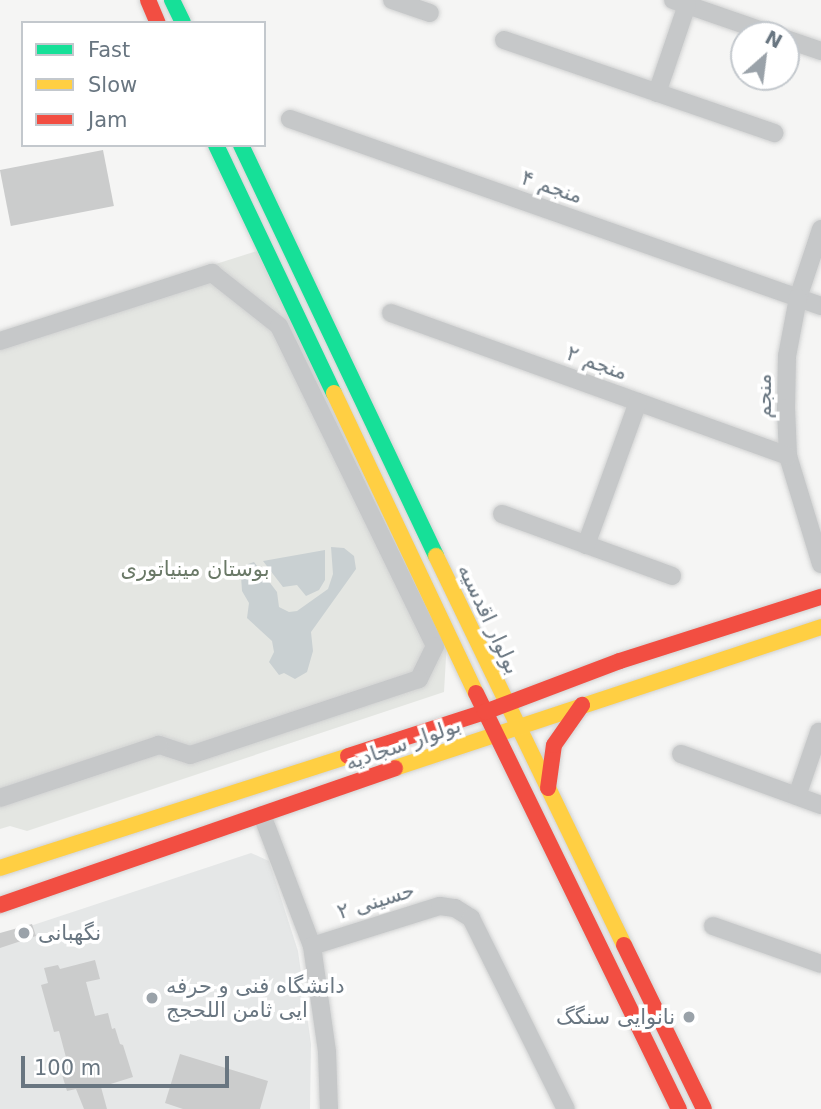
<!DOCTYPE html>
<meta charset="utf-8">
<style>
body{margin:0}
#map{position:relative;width:821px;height:1109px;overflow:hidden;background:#f5f5f4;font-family:"DejaVu Sans","Noto Sans Arabic",sans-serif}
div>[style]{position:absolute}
.built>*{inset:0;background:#e5e7e7}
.green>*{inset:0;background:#e4e6e2}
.water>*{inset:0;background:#c9d0d2}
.building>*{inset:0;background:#cbcccc;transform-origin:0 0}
.roads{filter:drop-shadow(0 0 2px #d1d2d2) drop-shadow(0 0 2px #d1d2d2)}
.street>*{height:18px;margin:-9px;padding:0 9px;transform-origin:9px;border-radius:9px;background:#c6c8c9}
.fast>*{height:16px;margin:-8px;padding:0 8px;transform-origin:8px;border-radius:8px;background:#16e098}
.slow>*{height:16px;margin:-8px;padding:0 8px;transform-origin:8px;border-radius:8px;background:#ffcf43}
.jam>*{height:16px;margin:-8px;padding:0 8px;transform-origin:8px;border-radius:8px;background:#f24e42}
.dots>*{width:19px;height:19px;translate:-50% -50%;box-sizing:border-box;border:4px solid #fff;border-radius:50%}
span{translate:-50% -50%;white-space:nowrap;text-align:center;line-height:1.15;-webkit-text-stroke:7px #fff;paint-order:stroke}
.street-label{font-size:21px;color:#697681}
.park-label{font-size:21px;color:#6a7967}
.poi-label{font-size:21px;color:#697681}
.left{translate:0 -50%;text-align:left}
.right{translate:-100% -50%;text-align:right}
.legend{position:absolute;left:21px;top:21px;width:245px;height:126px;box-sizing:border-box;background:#fff;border:2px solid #c3c8cd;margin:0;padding:9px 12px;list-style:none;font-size:21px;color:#697681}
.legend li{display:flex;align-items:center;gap:14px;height:35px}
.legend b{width:35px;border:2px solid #c3c8cd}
.north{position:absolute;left:730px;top:21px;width:70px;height:70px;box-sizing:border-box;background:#fff;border:2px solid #c3c8cd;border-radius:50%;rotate:28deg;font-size:19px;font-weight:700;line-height:28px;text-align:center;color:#697681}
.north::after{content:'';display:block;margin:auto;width:24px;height:32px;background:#9aa2a9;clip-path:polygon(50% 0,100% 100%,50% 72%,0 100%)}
.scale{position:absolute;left:21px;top:1056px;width:208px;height:32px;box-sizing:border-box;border:4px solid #697681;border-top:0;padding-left:9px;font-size:21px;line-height:24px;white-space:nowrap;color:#697681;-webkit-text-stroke:5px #fff;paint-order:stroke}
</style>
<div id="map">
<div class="built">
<div style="clip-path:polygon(251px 853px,269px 861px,298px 951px,311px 1044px,310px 1109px,0 1109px,0 936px)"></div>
</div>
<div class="green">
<div style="clip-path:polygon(257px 251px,447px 640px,444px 692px,27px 831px,10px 826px,0 829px,0 332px)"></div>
</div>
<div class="water">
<div style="clip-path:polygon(331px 547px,344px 548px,354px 556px,356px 569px,311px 632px,313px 651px,307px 672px,295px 679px,284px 673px,279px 675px,269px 662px,274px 652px,272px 641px,247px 618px,249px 603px,242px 591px,241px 576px,248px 564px,254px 562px,277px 592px,279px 607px,289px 612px,297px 611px,328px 589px,333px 574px)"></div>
<div style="clip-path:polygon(325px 550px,325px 580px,319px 590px,306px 596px,297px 585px,283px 587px,263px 561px)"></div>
</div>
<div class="building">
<div style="left:103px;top:150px;width:57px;height:105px;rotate:79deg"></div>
<div style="clip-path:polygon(32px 924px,36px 936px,0 948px,0 933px)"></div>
<div style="clip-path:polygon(95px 960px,100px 979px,86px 982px,95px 1016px,108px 1013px,112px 1029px,115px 1028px,120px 1044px,123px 1045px,133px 1077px,101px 1087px,107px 1109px,84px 1109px,76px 1089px,67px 1091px,60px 1068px,68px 1065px,59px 1031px,54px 1032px,41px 985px,48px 983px,44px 968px,58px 965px,60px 969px)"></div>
<div style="clip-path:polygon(180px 1054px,268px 1081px,260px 1109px,183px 1109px,165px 1103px)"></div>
</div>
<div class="roads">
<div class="street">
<div style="left:392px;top:0;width:40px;rotate:18.9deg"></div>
<div style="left:673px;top:0;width:107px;rotate:19.1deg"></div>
<div style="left:786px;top:39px;width:37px;rotate:19deg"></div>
<div style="left:504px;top:40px;width:286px;rotate:19deg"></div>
<div style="left:657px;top:93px;width:93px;rotate:-71.2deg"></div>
<div style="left:290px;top:119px;width:563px;rotate:19.4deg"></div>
<div style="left:821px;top:229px;width:73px;rotate:108.4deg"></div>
<div style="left:798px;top:298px;width:59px;rotate:100.7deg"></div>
<div style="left:787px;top:356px;width:52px;rotate:91.1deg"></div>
<div style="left:786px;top:408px;width:48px;rotate:87.6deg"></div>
<div style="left:788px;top:456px;width:113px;rotate:73deg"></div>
<div style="left:391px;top:313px;width:422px;rotate:19.8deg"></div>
<div style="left:0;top:341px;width:223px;rotate:-17.8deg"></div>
<div style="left:212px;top:273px;width:85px;rotate:38.3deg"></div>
<div style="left:279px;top:326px;width:356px;rotate:64deg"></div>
<div style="left:435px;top:646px;width:37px;rotate:116deg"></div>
<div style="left:419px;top:679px;width:241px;rotate:161.6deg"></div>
<div style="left:190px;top:755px;width:33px;rotate:-162deg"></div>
<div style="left:159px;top:745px;width:168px;rotate:161.6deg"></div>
<div style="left:502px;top:514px;width:181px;rotate:20deg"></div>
<div style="left:586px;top:545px;width:152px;rotate:-70deg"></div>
<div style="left:681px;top:754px;width:149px;rotate:20deg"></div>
<div style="left:797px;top:796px;width:68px;rotate:-71deg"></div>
<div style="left:262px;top:815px;width:140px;rotate:69.1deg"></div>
<div style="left:312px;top:946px;width:107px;rotate:81.9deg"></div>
<div style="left:327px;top:1052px;width:57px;rotate:88deg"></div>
<div style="left:713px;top:926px;width:114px;rotate:19.4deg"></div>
<div style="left:312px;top:946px;width:134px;rotate:-17.4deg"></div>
<div style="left:440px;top:906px;width:15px;rotate:8deg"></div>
<div style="left:455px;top:908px;width:19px;rotate:32deg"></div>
<div style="left:471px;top:918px;width:213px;rotate:63.6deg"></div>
</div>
<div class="fast">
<div style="left:172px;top:0;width:25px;rotate:64deg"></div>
<div style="left:216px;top:145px;width:275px;rotate:64.6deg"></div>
<div style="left:241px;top:145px;width:455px;rotate:64.6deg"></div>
</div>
<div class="slow">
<div style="left:334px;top:393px;width:332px;rotate:64.7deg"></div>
<div style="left:436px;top:556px;width:432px;rotate:64.2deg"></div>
<div style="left:395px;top:768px;width:449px;rotate:-18.3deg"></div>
<div style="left:0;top:868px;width:366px;rotate:-17.8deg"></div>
</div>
<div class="jam">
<div style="left:148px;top:0;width:25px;rotate:67deg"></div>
<div style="left:476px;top:693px;width:463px;rotate:64deg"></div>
<div style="left:348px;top:756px;width:144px;rotate:-17.8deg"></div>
<div style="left:485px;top:712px;width:144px;rotate:-20.7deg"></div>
<div style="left:620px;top:661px;width:211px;rotate:-17.7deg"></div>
<div style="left:548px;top:788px;width:43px;rotate:-82.1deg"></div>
<div style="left:554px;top:745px;width:49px;rotate:-55deg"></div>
<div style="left:0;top:905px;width:418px;rotate:-19.1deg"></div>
<div style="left:624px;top:945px;width:182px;rotate:64deg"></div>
</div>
</div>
<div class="dots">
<div style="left:24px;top:933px;background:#9aa2a9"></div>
<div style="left:152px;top:998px;background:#9aa2a9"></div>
<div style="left:689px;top:1017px;background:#9aa2a9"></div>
</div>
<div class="street-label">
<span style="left:552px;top:187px;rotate:19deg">منجم ۴</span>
<span style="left:597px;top:363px;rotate:20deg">منجم ۲</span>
<span style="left:764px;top:396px;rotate:-90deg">منجم</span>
<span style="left:489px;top:619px;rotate:65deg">بولوار اقدسیه</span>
<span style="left:403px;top:744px;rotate:-19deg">بولوار سجادیه</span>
<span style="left:376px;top:901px;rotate:-17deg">حسینی ۲</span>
</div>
<div class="park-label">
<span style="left:195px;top:569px">بوستان مینیاتوری</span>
</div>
<div class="poi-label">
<span class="left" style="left:38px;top:933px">نگهبانی</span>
<span class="left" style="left:166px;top:998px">دانشگاه فنی و حرفه<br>ایی ثامن اللحجج</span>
<span class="right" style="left:675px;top:1017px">نانوایی سنگگ</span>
</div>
<ul class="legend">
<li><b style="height:9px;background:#16e098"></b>Fast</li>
<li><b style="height:9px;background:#ffcf43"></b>Slow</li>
<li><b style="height:9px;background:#f24e42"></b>Jam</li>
</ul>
<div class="north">N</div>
<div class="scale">100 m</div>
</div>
